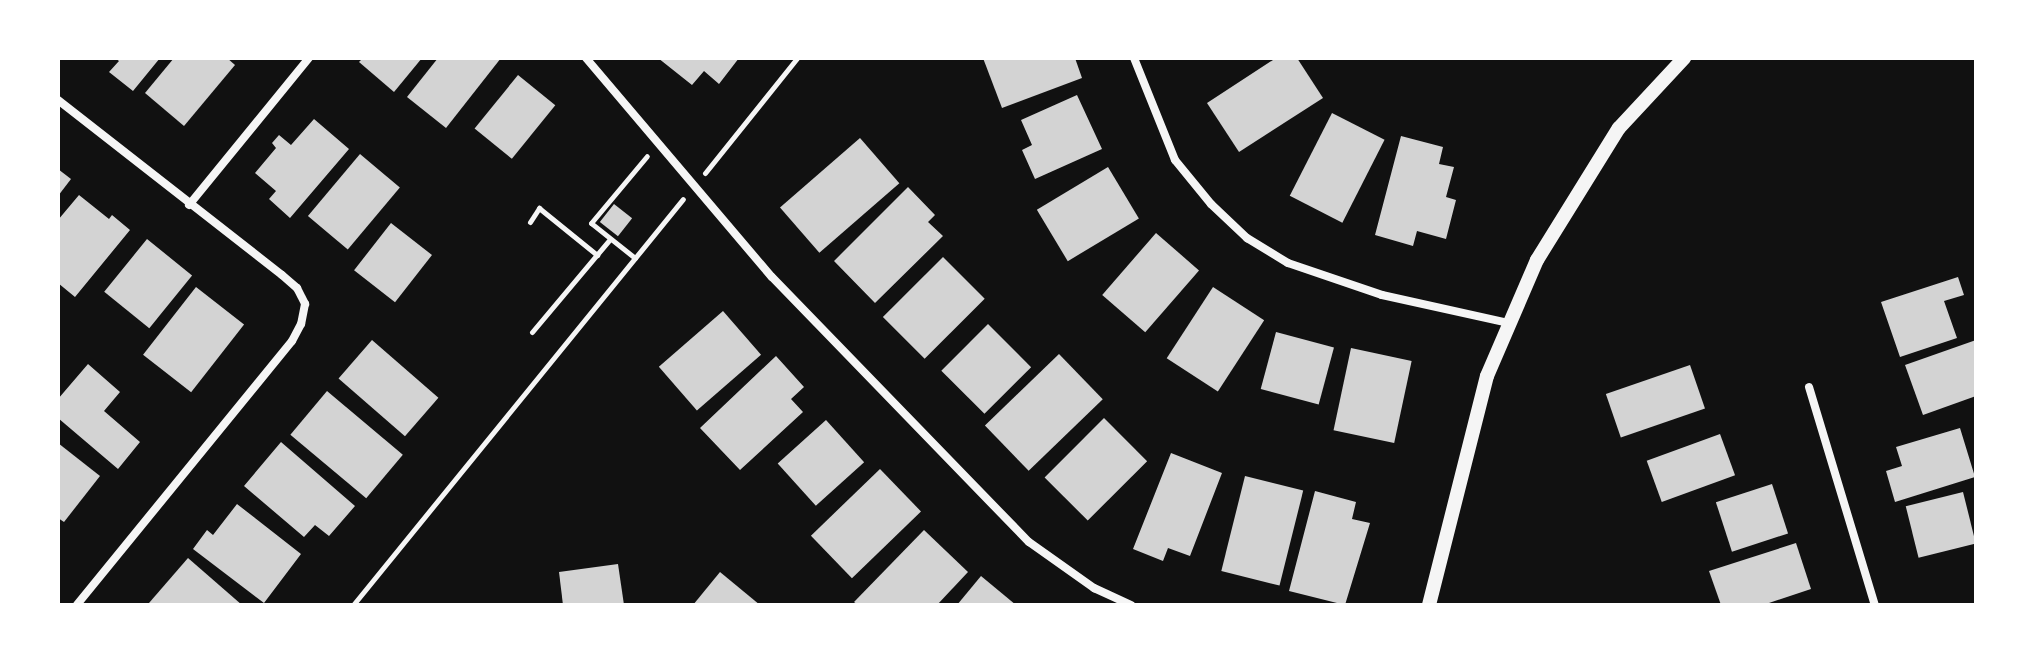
<!DOCTYPE html>
<style>
body{margin:0}
#map{position:relative;width:2034px;height:663px;overflow:hidden;background:#111;font-family:Manrope,sans-serif}
div>[style]{position:absolute}
.building>*{inset:0;background:#d3d3d3;transform-origin:0 0}
.path>*{height:5px;margin:-2.5px;padding:0 2.5px;transform-origin:2.5px;border-radius:2.5px;background:#f5f5f5}
.minor>*{height:8px;margin:-4px;padding:0 4px;transform-origin:4px;border-radius:4px;background:#f5f5f5}
.tertiary>*{height:14px;margin:-7px;padding:0 7px;transform-origin:7px;border-radius:7px;background:#f5f5f5}
span{translate:-50% -50%;white-space:nowrap;text-align:center;line-height:1.15;-webkit-text-stroke:6px #fff;paint-order:stroke}
.frame{position:absolute;inset:0;border:60px solid #fff;pointer-events:none}
</style>
<div id="map">
<div class="building">
<div style="clip-path:polygon(115px 58px,160px 58px,133px 91px,109px 72px,119px 61px)"></div>
<div style="clip-path:polygon(174px 58px,227px 58px,235px 65px,184px 126px,145px 93px)"></div>
<div style="clip-path:polygon(363px 58px,422px 58px,394px 92px,359px 62px)"></div>
<div style="clip-path:polygon(438px 58px,501px 58px,446px 128px,407px 97px)"></div>
<div style="clip-path:polygon(658px 58px,739px 58px,719px 84px,704px 71px,692px 85px)"></div>
<div style="clip-path:polygon(983px 58px,1075px 58px,1082px 78px,1002px 108px)"></div>
<div style="clip-path:polygon(1276px 58px,1297px 58px,1323px 98px,1239px 152px,1207px 103px)"></div>
<div style="left:518px;top:75px;width:48px;height:69px;rotate:39deg"></div>
<div style="clip-path:polygon(1077px 95px,1102px 149px,1035px 179px,1022px 150px,1032px 145px,1021px 120px)"></div>
<div style="left:1332px;top:113px;width:59px;height:93px;rotate:27deg"></div>
<div style="clip-path:polygon(314px 119px,349px 149px,290px 218px,269px 199px,276px 191px,255px 173px,276px 148px,272px 143px,279px 135px,291px 145px)"></div>
<div style="clip-path:polygon(1401px 136px,1443px 147px,1439px 164px,1454px 167px,1446px 197px,1456px 200px,1446px 239px,1417px 231px,1413px 246px,1375px 235px)"></div>
<div style="left:860px;top:138px;width:60px;height:106px;rotate:49deg"></div>
<div style="left:360px;top:154px;width:52px;height:81px;rotate:40deg"></div>
<div style="left:1108px;top:167px;width:60px;height:83px;rotate:59deg"></div>
<div style="clip-path:polygon(58px 169px,71px 179px,58px 196px)"></div>
<div style="clip-path:polygon(908px 187px,935px 215px,928px 222px,943px 236px,875px 303px,834px 261px)"></div>
<div style="clip-path:polygon(79px 195px,109px 219px,112px 215px,130px 230px,75px 297px,58px 283px,58px 220px)"></div>
<div style="left:614px;top:204px;width:23px;height:23px;rotate:38deg"></div>
<div style="left:391px;top:223px;width:52px;height:60px;rotate:38deg"></div>
<div style="left:1156px;top:233px;width:57px;height:82px;rotate:41deg"></div>
<div style="left:147px;top:239px;width:58px;height:68px;rotate:39deg"></div>
<div style="left:943px;top:257px;width:59px;height:85px;rotate:45deg"></div>
<div style="clip-path:polygon(1958px 277px,1964px 295px,1944px 301px,1957px 338px,1900px 357px,1881px 302px)"></div>
<div style="left:196px;top:287px;width:61px;height:86px;rotate:38deg"></div>
<div style="left:1213px;top:287px;width:61px;height:85px;rotate:33deg"></div>
<div style="left:723px;top:311px;width:58px;height:85px;rotate:49deg"></div>
<div style="left:988px;top:324px;width:61px;height:66px;rotate:45deg"></div>
<div style="left:1276px;top:332px;width:60px;height:59px;rotate:15deg"></div>
<div style="left:372px;top:340px;width:88px;height:51px;rotate:41deg"></div>
<div style="clip-path:polygon(1976px 340px,1976px 396px,1923px 415px,1905px 365px)"></div>
<div style="left:1351px;top:348px;width:62px;height:84px;rotate:12deg"></div>
<div style="left:1059px;top:354px;width:63px;height:103px;rotate:46deg"></div>
<div style="clip-path:polygon(776px 356px,804px 387px,791px 399px,803px 412px,740px 470px,700px 428px)"></div>
<div style="clip-path:polygon(88px 364px,120px 392px,104px 411px,140px 442px,118px 469px,58px 418px,58px 399px)"></div>
<div style="left:1690px;top:365px;width:46px;height:89px;rotate:71deg"></div>
<div style="left:327px;top:391px;width:99px;height:57px;rotate:40deg"></div>
<div style="left:1104px;top:418px;width:61px;height:84px;rotate:45deg"></div>
<div style="left:826px;top:420px;width:57px;height:65px;rotate:48deg"></div>
<div style="clip-path:polygon(1960px 428px,1975px 477px,1895px 502px,1886px 471px,1902px 466px,1896px 447px)"></div>
<div style="left:1720px;top:434px;width:44px;height:78px;rotate:70deg"></div>
<div style="clip-path:polygon(281px 442px,355px 506px,329px 536px,315px 525px,304px 537px,244px 486px)"></div>
<div style="clip-path:polygon(58px 443px,100px 476px,64px 522px,58px 518px)"></div>
<div style="clip-path:polygon(1171px 453px,1222px 473px,1190px 556px,1168px 548px,1163px 561px,1133px 549px)"></div>
<div style="left:880px;top:469px;width:59px;height:96px;rotate:46deg"></div>
<div style="left:1245px;top:476px;width:60px;height:98px;rotate:14deg"></div>
<div style="left:1772px;top:484px;width:52px;height:59px;rotate:72deg"></div>
<div style="clip-path:polygon(1315px 491px,1356px 502px,1352px 519px,1370px 523px,1345px 605px,1289px 591px)"></div>
<div style="left:1963px;top:492px;width:53px;height:59px;rotate:76deg"></div>
<div style="clip-path:polygon(237px 504px,301px 554px,264px 603px,193px 549px,207px 530px,213px 535px)"></div>
<div style="clip-path:polygon(924px 530px,968px 572px,937px 605px,858px 605px,854px 602px)"></div>
<div style="clip-path:polygon(1796px 543px,1811px 589px,1763px 605px,1721px 605px,1709px 571px)"></div>
<div style="clip-path:polygon(188px 558px,242px 605px,152px 605px,149px 603px)"></div>
<div style="clip-path:polygon(618px 564px,624px 605px,563px 605px,559px 572px)"></div>
<div style="clip-path:polygon(720px 572px,760px 605px,693px 605px)"></div>
<div style="clip-path:polygon(981px 576px,1016px 605px,957px 605px)"></div>
</div>
<div class="path">
<div style="left:705px;top:173px;width:147px;rotate:-51.3deg"></div>
<div style="left:530px;top:222px;width:17px;rotate:-57deg"></div>
<div style="left:539px;top:208px;width:75px;rotate:39deg"></div>
<div style="left:635px;top:258px;width:56px;rotate:-141.5deg"></div>
<div style="left:591px;top:223px;width:87px;rotate:-50.1deg"></div>
<div style="left:532px;top:332px;width:121px;rotate:-50deg"></div>
<div style="left:353px;top:605px;width:523px;rotate:-50.9deg"></div>
</div>
<div class="minor">
<div style="left:586px;top:58px;width:287px;rotate:49.7deg"></div>
<div style="left:772px;top:277px;width:369px;rotate:45.9deg"></div>
<div style="left:1029px;top:542px;width:80px;rotate:35.3deg"></div>
<div style="left:1094px;top:588px;width:41px;rotate:24.7deg"></div>
<div style="left:1134px;top:58px;width:110px;rotate:68.1deg"></div>
<div style="left:1175px;top:160px;width:57px;rotate:50.7deg"></div>
<div style="left:1211px;top:204px;width:50px;rotate:43.4deg"></div>
<div style="left:1247px;top:238px;width:48px;rotate:31.4deg"></div>
<div style="left:1288px;top:263px;width:99px;rotate:18.8deg"></div>
<div style="left:1382px;top:295px;width:129px;rotate:12.5deg"></div>
<div style="left:58px;top:100px;width:284px;rotate:38deg"></div>
<div style="left:282px;top:275px;width:20px;rotate:41deg"></div>
<div style="left:297px;top:288px;width:18px;rotate:63deg"></div>
<div style="left:305px;top:304px;width:20px;rotate:101deg"></div>
<div style="left:301px;top:324px;width:19px;rotate:118deg"></div>
<div style="left:292px;top:341px;width:340px;rotate:129.2deg"></div>
<div style="left:189px;top:205px;width:190px;rotate:-50.8deg"></div>
<div style="left:1809px;top:387px;width:228px;rotate:73.2deg"></div>
</div>
<div class="tertiary">
<div style="left:1429px;top:605px;width:236px;rotate:-75.8deg"></div>
<div style="left:1487px;top:376px;width:126px;rotate:-66.7deg"></div>
<div style="left:1537px;top:260px;width:155px;rotate:-58.2deg"></div>
<div style="left:1619px;top:128px;width:96px;rotate:-47.1deg"></div>
</div>
<div class="frame"></div>
</div>
